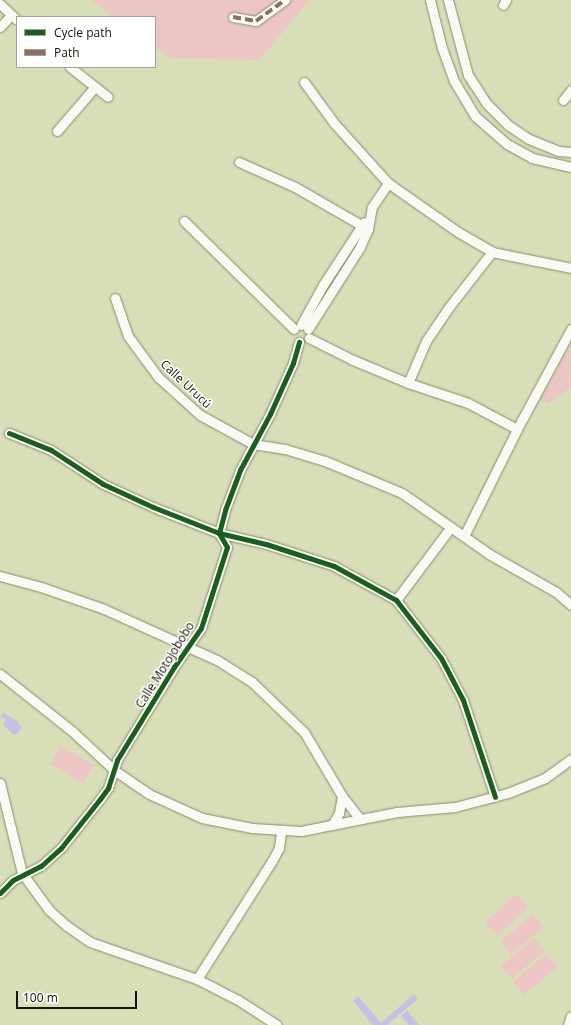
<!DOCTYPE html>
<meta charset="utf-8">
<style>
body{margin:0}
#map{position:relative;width:571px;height:1025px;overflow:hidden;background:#d8deb8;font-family:"Open Sans",sans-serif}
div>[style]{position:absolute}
.green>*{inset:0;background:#ecc6c4;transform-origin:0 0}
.water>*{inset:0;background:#c9bfe6}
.roads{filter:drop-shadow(0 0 1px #898e6f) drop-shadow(0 0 1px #898e6f)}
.minor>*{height:9px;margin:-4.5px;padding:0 4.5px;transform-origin:4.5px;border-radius:4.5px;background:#f9faf4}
.quiet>*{height:4px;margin-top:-2px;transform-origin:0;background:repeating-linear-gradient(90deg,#8d6e63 0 8px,transparent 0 12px)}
.cycleway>*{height:5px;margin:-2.5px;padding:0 2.5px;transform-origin:2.5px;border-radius:2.5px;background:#1b5e20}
span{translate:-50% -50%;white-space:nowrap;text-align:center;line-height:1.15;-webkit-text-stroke:3px #fff;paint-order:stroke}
.street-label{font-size:12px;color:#131600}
.legend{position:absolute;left:16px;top:16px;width:140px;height:52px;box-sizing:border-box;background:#fff;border:1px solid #a1a299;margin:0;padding:5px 7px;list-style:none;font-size:12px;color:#131600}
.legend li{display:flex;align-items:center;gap:8px;height:20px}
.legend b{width:20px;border:1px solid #a1a299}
.scale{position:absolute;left:16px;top:991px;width:121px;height:18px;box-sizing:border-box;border:2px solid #131600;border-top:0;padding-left:5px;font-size:12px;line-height:14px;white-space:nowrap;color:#131600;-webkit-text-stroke:3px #fff;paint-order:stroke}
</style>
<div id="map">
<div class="green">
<div style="clip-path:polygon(90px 0,310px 0,259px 60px,169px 58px,155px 48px,155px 17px,113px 17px)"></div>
<div style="clip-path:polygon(570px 343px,571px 387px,548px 404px,541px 400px)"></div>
<div style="left:61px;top:746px;width:38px;height:21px;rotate:30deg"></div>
<div style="left:516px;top:894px;width:18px;height:42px;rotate:47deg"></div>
<div style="left:533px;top:914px;width:17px;height:42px;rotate:50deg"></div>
<div style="left:534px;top:938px;width:17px;height:43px;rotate:50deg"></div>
<div style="left:546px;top:954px;width:17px;height:43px;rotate:50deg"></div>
</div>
<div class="water">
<div style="clip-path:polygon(3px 713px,19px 722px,18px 724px,22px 727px,18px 733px,14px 735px,3px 725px,6px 720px,1px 717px)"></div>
<div style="clip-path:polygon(414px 994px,418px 999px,387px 1025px,373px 1025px,353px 1001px,358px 996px,381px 1023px)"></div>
<div style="clip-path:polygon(407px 1010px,419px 1025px,409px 1025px,401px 1016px)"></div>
</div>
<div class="roads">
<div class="minor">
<div style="left:430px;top:0;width:49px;rotate:76deg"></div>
<div style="left:442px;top:48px;width:35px;rotate:70deg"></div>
<div style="left:454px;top:81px;width:41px;rotate:59deg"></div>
<div style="left:475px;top:116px;width:43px;rotate:41.2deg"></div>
<div style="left:507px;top:144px;width:29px;rotate:29deg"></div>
<div style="left:532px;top:158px;width:40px;rotate:13deg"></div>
<div style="left:448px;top:0;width:78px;rotate:75.1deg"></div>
<div style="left:468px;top:75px;width:35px;rotate:57deg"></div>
<div style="left:487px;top:104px;width:30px;rotate:45deg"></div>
<div style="left:508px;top:125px;width:25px;rotate:34deg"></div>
<div style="left:529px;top:139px;width:32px;rotate:22deg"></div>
<div style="left:559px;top:151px;width:12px;rotate:5deg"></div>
<div style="left:0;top:4px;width:23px;rotate:43deg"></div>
<div style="left:503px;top:5px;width:6px;rotate:-59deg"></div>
<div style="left:233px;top:17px;width:23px;rotate:10deg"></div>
<div style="left:256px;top:21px;width:36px;rotate:-36deg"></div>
<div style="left:0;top:27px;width:16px;rotate:-47deg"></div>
<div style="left:70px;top:67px;width:48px;rotate:38.3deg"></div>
<div style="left:304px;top:82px;width:51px;rotate:53.8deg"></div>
<div style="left:334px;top:123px;width:81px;rotate:48deg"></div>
<div style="left:388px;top:183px;width:85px;rotate:35deg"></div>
<div style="left:458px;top:232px;width:39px;rotate:30deg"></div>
<div style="left:492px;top:252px;width:81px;rotate:11.4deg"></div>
<div style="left:563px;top:100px;width:13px;rotate:-51deg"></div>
<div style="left:57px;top:131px;width:57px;rotate:-49.3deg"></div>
<div style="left:239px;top:162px;width:61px;rotate:24.1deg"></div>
<div style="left:295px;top:187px;width:84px;rotate:29.9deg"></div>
<div style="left:184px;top:221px;width:154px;rotate:44.5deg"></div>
<div style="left:115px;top:298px;width:40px;rotate:71.1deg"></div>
<div style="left:128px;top:336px;width:51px;rotate:53.8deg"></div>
<div style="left:158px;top:377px;width:57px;rotate:42.1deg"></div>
<div style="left:200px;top:415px;width:60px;rotate:28.7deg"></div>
<div style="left:253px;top:444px;width:32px;rotate:9deg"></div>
<div style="left:285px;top:449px;width:42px;rotate:16.7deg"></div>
<div style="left:325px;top:461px;width:83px;rotate:22.6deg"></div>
<div style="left:402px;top:493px;width:106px;rotate:35deg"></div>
<div style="left:489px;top:554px;width:77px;rotate:29.6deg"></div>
<div style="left:556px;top:592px;width:20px;rotate:41deg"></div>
<div style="left:301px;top:325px;width:46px;rotate:-61.2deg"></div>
<div style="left:323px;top:285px;width:75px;rotate:-56.9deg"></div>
<div style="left:308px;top:329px;width:97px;rotate:-57.6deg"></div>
<div style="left:360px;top:247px;width:20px;rotate:-66deg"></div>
<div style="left:368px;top:229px;width:22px;rotate:-80deg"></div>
<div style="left:372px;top:207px;width:29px;rotate:-56deg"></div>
<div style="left:309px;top:338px;width:49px;rotate:26.6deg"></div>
<div style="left:353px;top:360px;width:60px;rotate:22.7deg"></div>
<div style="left:408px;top:383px;width:63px;rotate:18.4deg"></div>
<div style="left:468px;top:403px;width:55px;rotate:28deg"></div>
<div style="left:517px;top:429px;width:114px;rotate:-61.6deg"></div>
<div style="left:408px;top:383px;width:46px;rotate:-66.8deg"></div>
<div style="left:426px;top:341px;width:41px;rotate:-55.9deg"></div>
<div style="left:449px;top:307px;width:70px;rotate:-52deg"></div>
<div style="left:9px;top:433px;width:45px;rotate:22deg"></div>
<div style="left:51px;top:450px;width:62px;rotate:33.2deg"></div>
<div style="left:103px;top:484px;width:55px;rotate:24.7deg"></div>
<div style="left:153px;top:507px;width:71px;rotate:21.5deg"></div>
<div style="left:219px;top:533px;width:48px;rotate:13.2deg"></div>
<div style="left:266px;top:544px;width:71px;rotate:17.9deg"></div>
<div style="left:334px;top:566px;width:71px;rotate:28.7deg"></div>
<div style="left:396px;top:600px;width:73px;rotate:52.2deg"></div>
<div style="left:441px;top:658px;width:47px;rotate:62.4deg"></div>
<div style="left:463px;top:700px;width:102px;rotate:71.7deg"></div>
<div style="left:464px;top:536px;width:119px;rotate:-63.6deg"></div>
<div style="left:0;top:576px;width:42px;rotate:15deg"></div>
<div style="left:41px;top:587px;width:67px;rotate:19.2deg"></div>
<div style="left:104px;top:609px;width:124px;rotate:24.3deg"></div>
<div style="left:217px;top:660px;width:41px;rotate:32.2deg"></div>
<div style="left:252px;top:682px;width:72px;rotate:43.9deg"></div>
<div style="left:304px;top:732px;width:74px;rotate:59.3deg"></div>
<div style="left:342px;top:796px;width:28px;rotate:52deg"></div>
<div style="left:396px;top:600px;width:91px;rotate:-53deg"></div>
<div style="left:0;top:674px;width:92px;rotate:38.4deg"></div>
<div style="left:72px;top:731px;width:57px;rotate:42.9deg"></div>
<div style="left:114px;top:770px;width:42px;rotate:34.4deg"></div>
<div style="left:149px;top:794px;width:58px;rotate:24.4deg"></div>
<div style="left:202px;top:818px;width:51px;rotate:11.3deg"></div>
<div style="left:252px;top:828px;width:49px;rotate:3.5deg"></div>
<div style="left:301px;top:831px;width:98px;rotate:-11.2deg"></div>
<div style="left:397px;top:812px;width:58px;rotate:-4.9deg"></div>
<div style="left:455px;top:807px;width:55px;rotate:-14.8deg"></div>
<div style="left:508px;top:793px;width:40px;rotate:-22deg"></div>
<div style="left:545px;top:778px;width:32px;rotate:-36deg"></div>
<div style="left:0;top:783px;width:93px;rotate:76.3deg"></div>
<div style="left:22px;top:873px;width:46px;rotate:53.9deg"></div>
<div style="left:49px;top:910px;width:24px;rotate:42deg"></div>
<div style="left:67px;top:926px;width:28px;rotate:35deg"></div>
<div style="left:90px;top:942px;width:113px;rotate:19.1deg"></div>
<div style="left:197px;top:979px;width:46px;rotate:27.1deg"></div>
<div style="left:238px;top:1000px;width:46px;rotate:32.7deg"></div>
<div style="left:332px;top:825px;width:14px;rotate:-60deg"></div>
<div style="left:339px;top:813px;width:17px;rotate:-80deg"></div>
<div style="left:0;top:893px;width:18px;rotate:-45deg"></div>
<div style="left:13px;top:880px;width:31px;rotate:-27deg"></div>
<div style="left:41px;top:866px;width:27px;rotate:-42deg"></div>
<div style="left:61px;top:848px;width:63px;rotate:-51.5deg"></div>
<div style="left:100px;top:799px;width:14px;rotate:-54deg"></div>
<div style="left:108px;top:788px;width:29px;rotate:-72deg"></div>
<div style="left:117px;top:760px;width:109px;rotate:-58.5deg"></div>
<div style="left:174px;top:667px;width:47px;rotate:-55.3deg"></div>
<div style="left:201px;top:628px;width:85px;rotate:-72.2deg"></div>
<div style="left:227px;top:547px;width:16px;rotate:-120deg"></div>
<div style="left:219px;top:533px;width:24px;rotate:-75deg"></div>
<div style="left:225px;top:510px;width:43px;rotate:-69.4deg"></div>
<div style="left:240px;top:470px;width:64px;rotate:-61.8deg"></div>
<div style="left:270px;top:414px;width:56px;rotate:-65.7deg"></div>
<div style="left:293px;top:363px;width:22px;rotate:-74deg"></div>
<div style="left:197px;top:979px;width:140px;rotate:-57.6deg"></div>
<div style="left:272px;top:861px;width:15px;rotate:-62deg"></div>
<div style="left:279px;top:848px;width:16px;rotate:-83deg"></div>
<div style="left:568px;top:1025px;width:9px;rotate:-72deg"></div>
</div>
</div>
<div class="quiet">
<div style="left:233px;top:17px;width:23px;rotate:10deg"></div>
<div style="left:256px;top:21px;width:36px;rotate:-36deg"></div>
</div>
<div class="cycleway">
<div style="left:9px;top:433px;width:45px;rotate:22deg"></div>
<div style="left:51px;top:450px;width:62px;rotate:33.2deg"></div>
<div style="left:103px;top:484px;width:55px;rotate:24.7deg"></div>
<div style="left:153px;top:507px;width:71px;rotate:21.5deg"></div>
<div style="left:219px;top:533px;width:48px;rotate:13.2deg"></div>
<div style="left:266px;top:544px;width:71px;rotate:17.9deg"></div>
<div style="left:334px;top:566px;width:71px;rotate:28.7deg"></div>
<div style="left:396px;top:600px;width:73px;rotate:52.2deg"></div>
<div style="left:441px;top:658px;width:47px;rotate:62.4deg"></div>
<div style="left:463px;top:700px;width:102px;rotate:71.7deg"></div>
<div style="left:0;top:893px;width:18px;rotate:-45deg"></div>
<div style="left:13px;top:880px;width:31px;rotate:-27deg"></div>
<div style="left:41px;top:866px;width:27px;rotate:-42deg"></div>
<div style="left:61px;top:848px;width:63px;rotate:-51.5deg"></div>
<div style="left:100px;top:799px;width:14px;rotate:-54deg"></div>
<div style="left:108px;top:788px;width:29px;rotate:-72deg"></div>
<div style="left:117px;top:760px;width:109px;rotate:-58.5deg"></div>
<div style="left:174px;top:667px;width:47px;rotate:-55.3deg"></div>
<div style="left:201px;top:628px;width:85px;rotate:-72.2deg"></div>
<div style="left:227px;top:547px;width:16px;rotate:-120deg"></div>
<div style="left:219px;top:533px;width:24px;rotate:-75deg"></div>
<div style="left:225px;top:510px;width:43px;rotate:-69.4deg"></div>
<div style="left:240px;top:470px;width:64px;rotate:-61.8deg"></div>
<div style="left:270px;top:414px;width:56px;rotate:-65.7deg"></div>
<div style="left:293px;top:363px;width:22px;rotate:-74deg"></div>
</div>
<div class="street-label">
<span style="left:186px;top:384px;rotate:43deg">Calle Urucú</span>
<span style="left:165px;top:665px;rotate:-58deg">Calle Motojobobo</span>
</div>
<ul class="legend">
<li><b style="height:5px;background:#1b5e20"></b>Cycle path</li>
<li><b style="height:5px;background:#8d6e63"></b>Path</li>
</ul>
<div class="scale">100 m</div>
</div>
